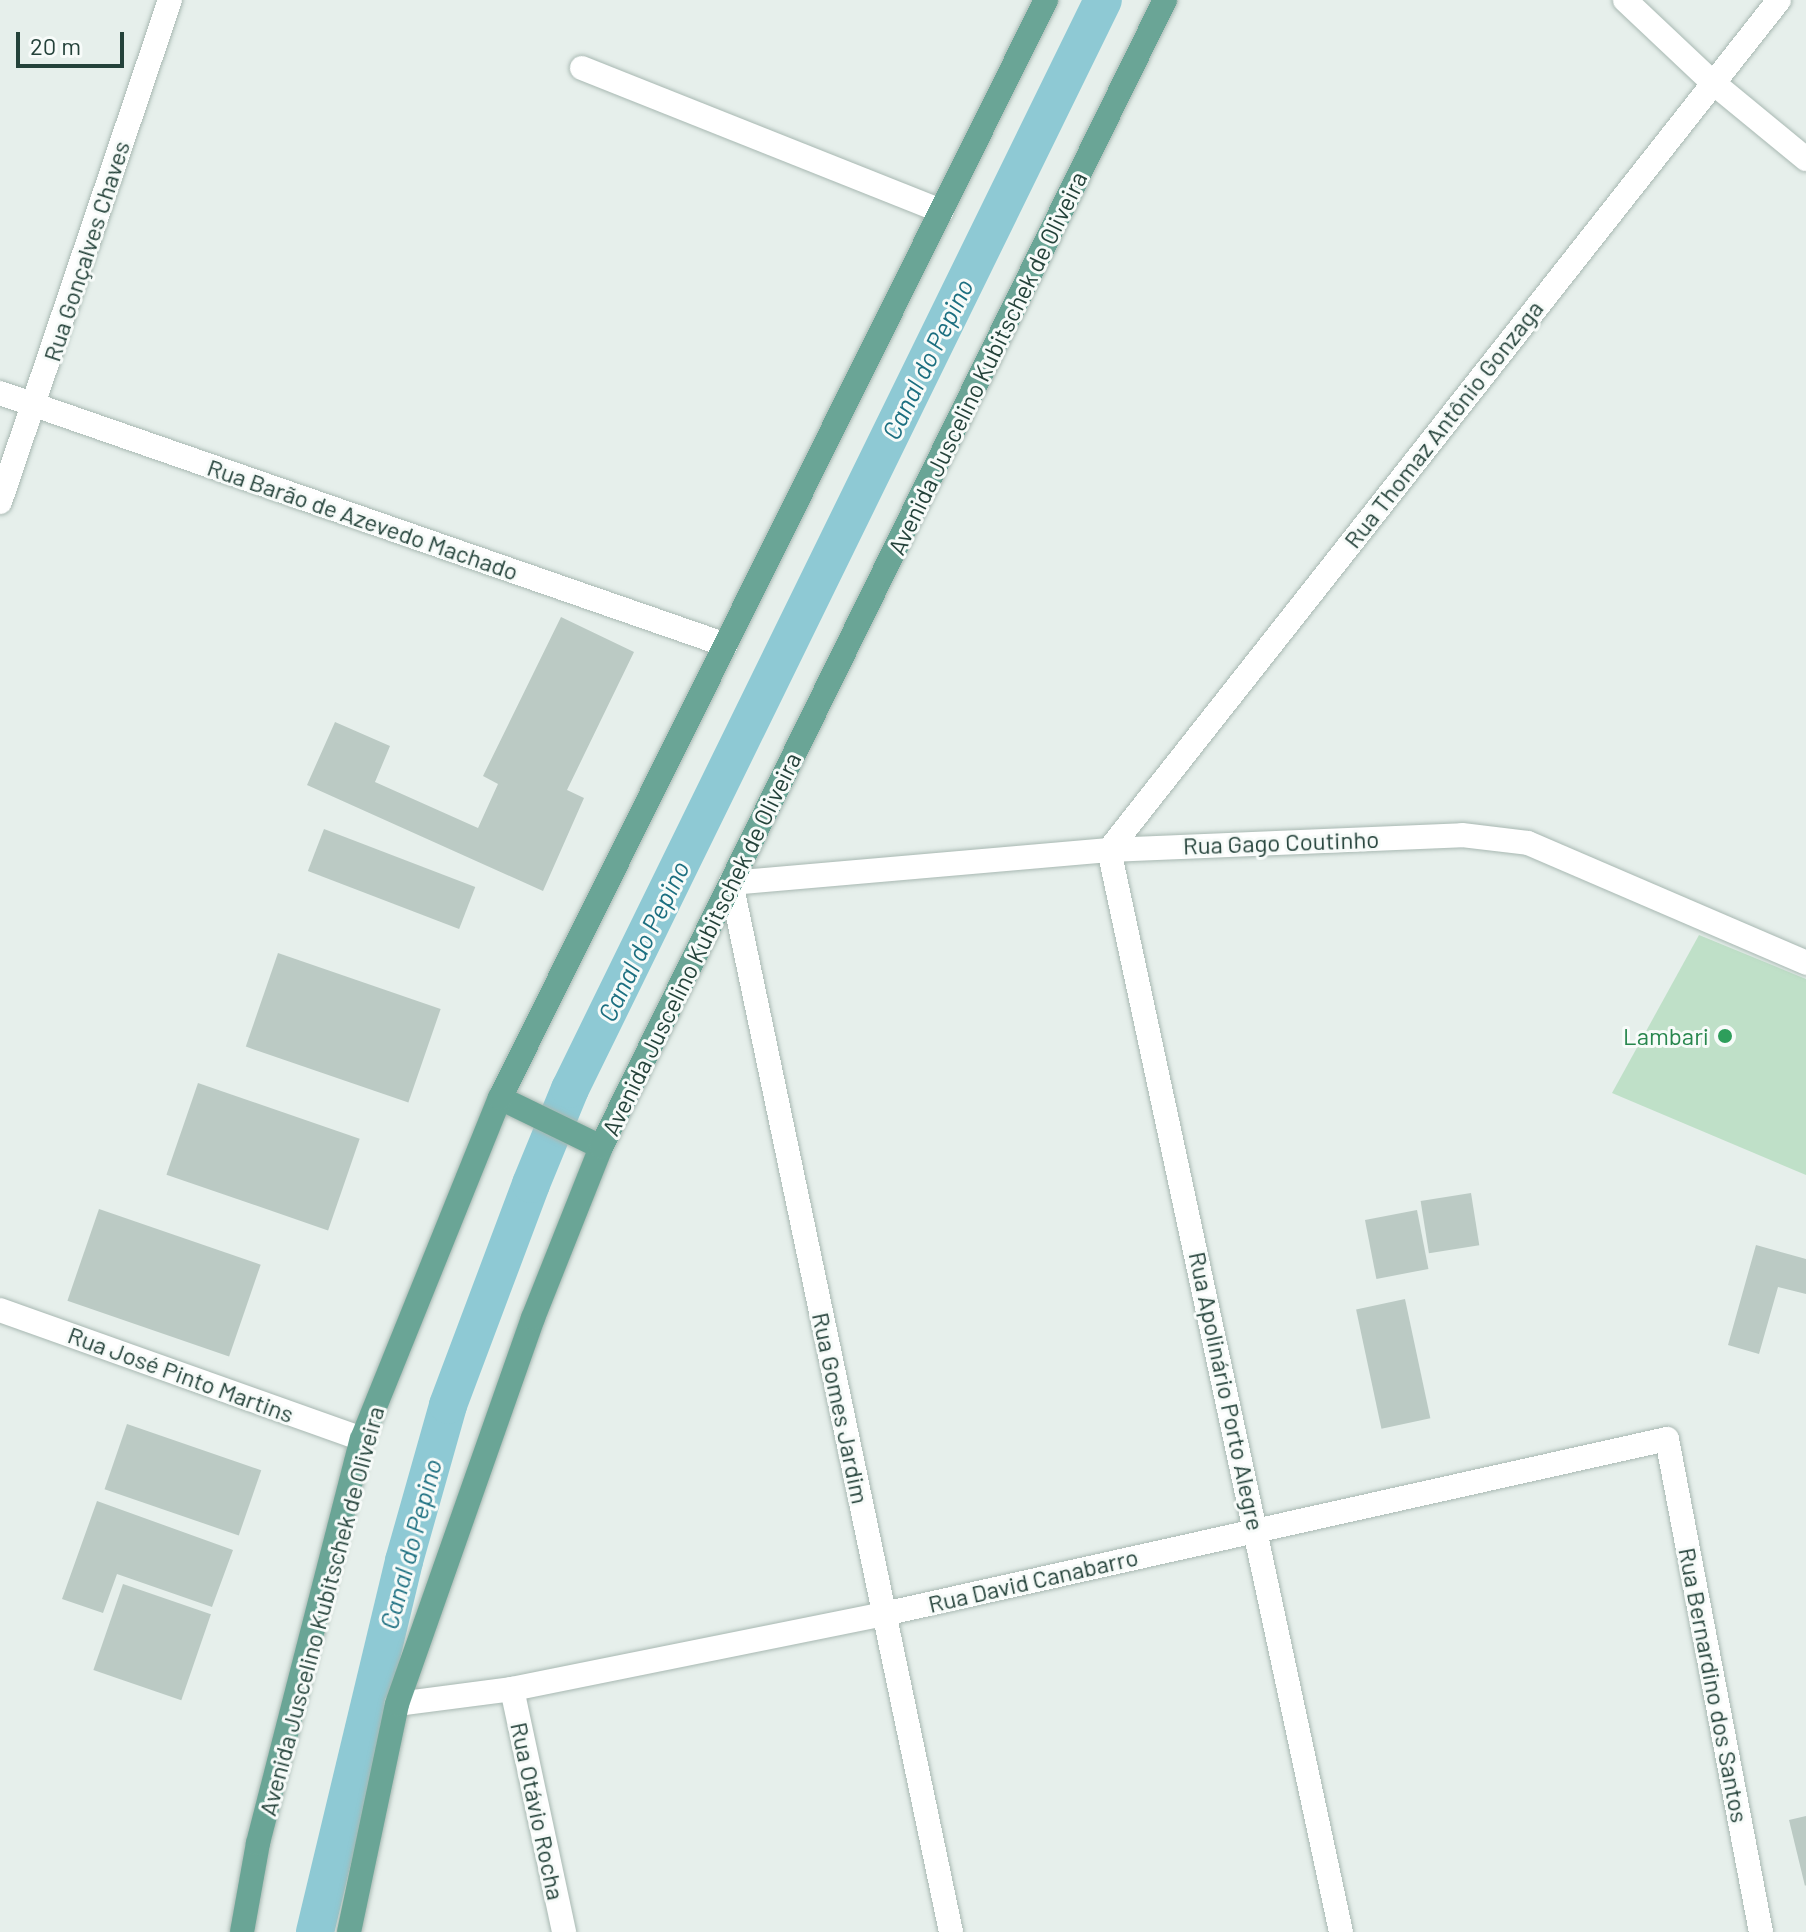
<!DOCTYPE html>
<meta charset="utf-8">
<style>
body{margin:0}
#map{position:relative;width:1806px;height:1932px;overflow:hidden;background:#e6efeb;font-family:Barlow,sans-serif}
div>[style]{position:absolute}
.green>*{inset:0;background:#bfe0c8}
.canal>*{height:38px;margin:-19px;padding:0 19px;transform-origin:19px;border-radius:19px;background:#8ec9d4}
.building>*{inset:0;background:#bbcac4;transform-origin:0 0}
.roads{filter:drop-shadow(0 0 2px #a8b8b2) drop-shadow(0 0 2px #a8b8b2)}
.minor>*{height:24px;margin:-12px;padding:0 12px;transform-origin:12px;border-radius:12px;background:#fff}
.major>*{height:24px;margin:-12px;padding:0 12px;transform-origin:12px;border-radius:12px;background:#6aa596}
.dots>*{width:22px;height:22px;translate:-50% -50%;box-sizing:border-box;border:4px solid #f7fbf9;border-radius:50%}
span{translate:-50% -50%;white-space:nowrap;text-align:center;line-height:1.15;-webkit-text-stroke:6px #f7fbf9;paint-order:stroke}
.street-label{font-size:24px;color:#24423a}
.leisure-label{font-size:24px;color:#27864d}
.right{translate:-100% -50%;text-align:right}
.water-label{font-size:26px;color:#1c6f80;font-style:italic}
.scale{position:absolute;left:16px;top:32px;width:108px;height:36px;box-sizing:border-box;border:4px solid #24423a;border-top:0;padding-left:10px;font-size:24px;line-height:28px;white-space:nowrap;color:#24423a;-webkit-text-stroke:6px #f7fbf9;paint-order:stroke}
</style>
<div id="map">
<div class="green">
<div style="clip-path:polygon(1699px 935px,1806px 979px,1806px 1175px,1612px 1093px)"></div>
</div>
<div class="canal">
<div style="left:315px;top:1932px;width:382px;rotate:-76.5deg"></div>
<div style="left:404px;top:1561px;width:162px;rotate:-74.2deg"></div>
<div style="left:448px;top:1405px;width:236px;rotate:-69.4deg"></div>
<div style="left:531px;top:1184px;width:103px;rotate:-67.7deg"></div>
<div style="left:570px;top:1089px;width:1212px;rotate:-63.92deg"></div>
</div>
<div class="building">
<div style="clip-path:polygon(561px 617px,634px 652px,567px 790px,584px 798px,543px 891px,307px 785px,335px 722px,390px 746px,375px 782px,478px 828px,498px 784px,483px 776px)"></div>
<div style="left:324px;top:829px;width:162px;height:45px;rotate:21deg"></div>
<div style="left:278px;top:953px;width:172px;height:99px;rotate:19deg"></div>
<div style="left:198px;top:1083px;width:171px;height:97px;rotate:19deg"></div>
<div style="left:1471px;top:1193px;width:53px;height:51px;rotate:81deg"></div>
<div style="left:99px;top:1209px;width:171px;height:97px;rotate:19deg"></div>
<div style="left:1417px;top:1210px;width:60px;height:53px;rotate:79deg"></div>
<div style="clip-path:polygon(1756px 1245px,1806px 1259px,1806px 1294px,1778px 1287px,1759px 1354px,1728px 1345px)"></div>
<div style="left:1405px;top:1299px;width:122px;height:50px;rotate:78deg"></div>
<div style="left:127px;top:1424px;width:142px;height:69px;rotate:19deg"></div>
<div style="clip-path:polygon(97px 1501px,233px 1550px,212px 1607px,117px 1574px,103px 1613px,62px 1599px)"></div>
<div style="left:123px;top:1584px;width:93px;height:91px;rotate:19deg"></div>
<div style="clip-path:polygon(1806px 1816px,1806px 1885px,1805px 1886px,1789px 1820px)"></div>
</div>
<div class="roads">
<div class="minor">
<div style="left:1625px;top:0;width:118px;rotate:43.3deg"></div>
<div style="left:1711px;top:81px;width:123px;rotate:39.4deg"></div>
<div style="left:582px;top:68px;width:387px;rotate:21.7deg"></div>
<div style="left:0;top:393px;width:768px;rotate:19.14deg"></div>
<div style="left:0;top:502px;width:530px;rotate:-71.29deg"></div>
<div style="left:0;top:1310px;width:384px;rotate:19.6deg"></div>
<div style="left:512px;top:1689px;width:249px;rotate:77.9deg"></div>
<div style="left:397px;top:1704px;width:116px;rotate:-7.4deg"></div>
<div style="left:512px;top:1689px;width:379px;rotate:-11.4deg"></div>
<div style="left:884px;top:1614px;width:802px;rotate:-12.6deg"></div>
<div style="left:1667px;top:1439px;width:502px;rotate:79.21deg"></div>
<div style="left:951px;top:1932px;width:1072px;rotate:-101.84deg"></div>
<div style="left:731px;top:883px;width:379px;rotate:-5deg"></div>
<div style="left:1109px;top:850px;width:353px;rotate:-2.4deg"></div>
<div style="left:1462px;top:835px;width:66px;rotate:6.9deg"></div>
<div style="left:1528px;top:843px;width:303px;rotate:23.3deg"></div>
<div style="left:1341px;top:1932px;width:1107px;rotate:-102.1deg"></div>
<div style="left:1109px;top:850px;width:1082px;rotate:-51.75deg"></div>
</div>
<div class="major">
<div style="left:500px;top:1098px;width:112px;rotate:25.9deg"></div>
<div style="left:242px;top:1932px;width:90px;rotate:-79.8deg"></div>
<div style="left:258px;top:1843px;width:417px;rotate:-75.6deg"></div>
<div style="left:362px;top:1439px;width:368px;rotate:-68deg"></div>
<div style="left:500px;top:1098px;width:1226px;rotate:-63.56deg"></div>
<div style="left:349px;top:1932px;width:233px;rotate:-78.1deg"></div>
<div style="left:397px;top:1704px;width:409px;rotate:-70.6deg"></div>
<div style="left:533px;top:1318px;width:184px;rotate:-68.3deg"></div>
<div style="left:601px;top:1147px;width:1278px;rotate:-63.82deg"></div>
</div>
</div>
<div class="dots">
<div style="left:1725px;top:1036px;background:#2e9e5b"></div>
</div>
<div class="street-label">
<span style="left:86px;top:251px;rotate:-72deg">Rua Gonçalves Chaves</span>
<span style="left:987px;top:363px;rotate:-64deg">Avenida Juscelino Kubitschek de Oliveira</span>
<span style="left:1443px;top:424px;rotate:-52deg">Rua Thomaz Antônio Gonzaga</span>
<span style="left:363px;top:519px;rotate:19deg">Rua Barão de Azevedo Machado</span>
<span style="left:1281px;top:842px;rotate:-2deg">Rua Gago Coutinho</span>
<span style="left:701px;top:944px;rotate:-64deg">Avenida Juscelino Kubitschek de Oliveira</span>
<span style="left:181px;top:1374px;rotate:20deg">Rua José Pinto Martins</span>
<span style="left:1227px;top:1391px;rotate:78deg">Rua Apolinário Porto Alegre</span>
<span style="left:841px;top:1408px;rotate:78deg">Rua Gomes Jardim</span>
<span style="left:1033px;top:1580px;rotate:-13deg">Rua David Canabarro</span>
<span style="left:321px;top:1611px;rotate:-75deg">Avenida Juscelino Kubitschek de Oliveira</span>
<span style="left:1714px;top:1685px;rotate:79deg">Rua Bernardino dos Santos</span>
<span style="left:538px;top:1811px;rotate:78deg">Rua Otávio Rocha</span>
</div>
<div class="leisure-label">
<span class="right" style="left:1709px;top:1036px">Lambari</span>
</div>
<div class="water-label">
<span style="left:927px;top:359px;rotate:-64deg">Canal do Pepino</span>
<span style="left:643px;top:941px;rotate:-64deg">Canal do Pepino</span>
<span style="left:410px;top:1544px;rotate:-75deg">Canal do Pepino</span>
</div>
<div class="scale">20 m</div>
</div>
